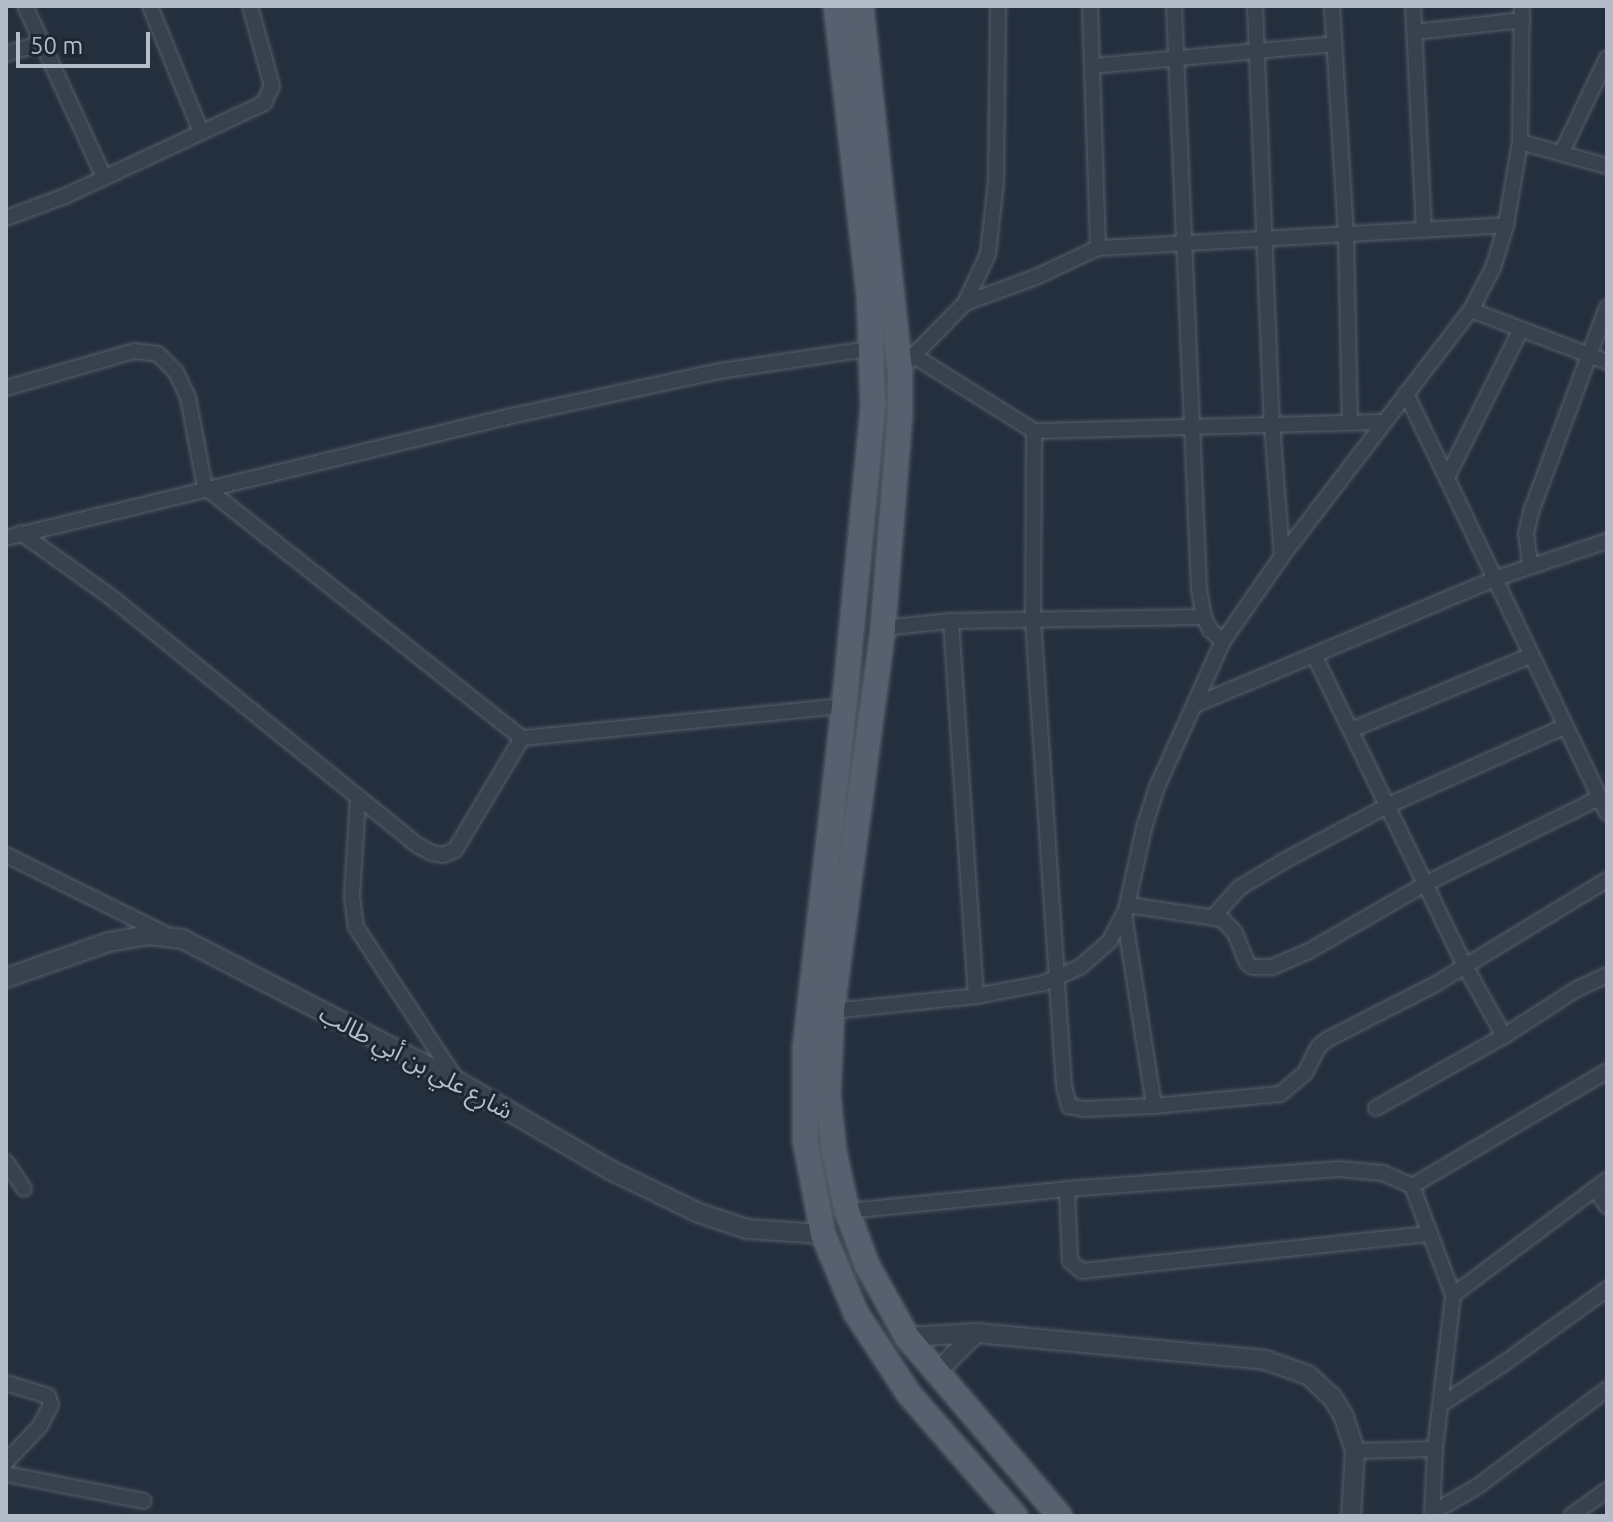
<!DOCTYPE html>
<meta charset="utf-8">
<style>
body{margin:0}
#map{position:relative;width:1613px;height:1522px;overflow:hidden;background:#242f3e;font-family:Ubuntu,"Noto Sans Arabic",sans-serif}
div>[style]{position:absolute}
.roads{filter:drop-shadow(0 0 2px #565f6c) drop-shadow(0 0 2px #565f6c)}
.minor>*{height:14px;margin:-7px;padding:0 7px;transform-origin:7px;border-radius:7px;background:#38414e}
.tertiary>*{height:18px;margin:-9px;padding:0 9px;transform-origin:9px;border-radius:9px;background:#38414e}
.primary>*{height:24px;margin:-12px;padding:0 12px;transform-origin:12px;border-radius:12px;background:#56606e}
span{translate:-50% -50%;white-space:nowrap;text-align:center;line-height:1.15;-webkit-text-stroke:6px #1d2633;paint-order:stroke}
.street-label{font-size:24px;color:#b4bcc9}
.frame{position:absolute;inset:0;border:8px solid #b4bcc9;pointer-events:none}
.scale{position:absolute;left:16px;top:32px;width:134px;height:36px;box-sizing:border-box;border:4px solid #b4bcc9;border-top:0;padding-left:10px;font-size:24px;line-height:28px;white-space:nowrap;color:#b4bcc9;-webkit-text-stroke:6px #1d2633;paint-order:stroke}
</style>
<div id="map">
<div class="roads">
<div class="minor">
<div style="left:25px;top:6px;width:186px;rotate:65.2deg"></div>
<div style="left:150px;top:6px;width:134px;rotate:68deg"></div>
<div style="left:1090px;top:6px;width:242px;rotate:88.1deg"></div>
<div style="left:1174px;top:6px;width:584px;rotate:87.54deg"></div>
<div style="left:1199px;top:589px;width:28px;rotate:80deg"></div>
<div style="left:1204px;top:617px;width:14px;rotate:65deg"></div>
<div style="left:1210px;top:630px;width:17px;rotate:40deg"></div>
<div style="left:1255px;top:6px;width:418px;rotate:87.7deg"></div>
<div style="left:1272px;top:424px;width:132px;rotate:85.7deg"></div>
<div style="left:1332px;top:6px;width:229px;rotate:86.5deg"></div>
<div style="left:1346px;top:235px;width:187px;rotate:88.8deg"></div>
<div style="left:1413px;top:6px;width:224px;rotate:87.2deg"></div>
<div style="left:1415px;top:32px;width:108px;rotate:-6.4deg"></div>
<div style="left:6px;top:54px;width:38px;rotate:-17deg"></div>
<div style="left:1093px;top:66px;width:241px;rotate:-5.2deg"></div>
<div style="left:1520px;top:142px;width:90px;rotate:15.4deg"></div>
<div style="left:1562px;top:152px;width:104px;rotate:-64.4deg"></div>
<div style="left:6px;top:218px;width:63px;rotate:-20.4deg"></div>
<div style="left:65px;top:196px;width:220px;rotate:-25deg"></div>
<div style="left:264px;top:103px;width:19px;rotate:-65deg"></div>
<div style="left:272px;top:86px;width:83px;rotate:-105.4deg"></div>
<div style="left:965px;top:303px;width:76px;rotate:-20.1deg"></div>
<div style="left:1036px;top:277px;width:68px;rotate:-25.1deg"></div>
<div style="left:1098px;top:248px;width:409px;rotate:-3.2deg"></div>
<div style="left:1471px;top:310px;width:146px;rotate:20.9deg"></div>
<div style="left:914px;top:356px;width:142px;rotate:32deg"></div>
<div style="left:1034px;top:431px;width:349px;rotate:-1.5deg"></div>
<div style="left:907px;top:362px;width:83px;rotate:-45.5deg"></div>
<div style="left:965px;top:303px;width:54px;rotate:-64.9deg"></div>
<div style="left:988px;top:254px;width:73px;rotate:-83.7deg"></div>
<div style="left:996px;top:181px;width:175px;rotate:-89.3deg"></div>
<div style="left:6px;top:388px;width:133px;rotate:-16.1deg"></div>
<div style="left:134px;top:351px;width:24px;rotate:7deg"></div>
<div style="left:158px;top:354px;width:25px;rotate:45deg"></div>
<div style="left:176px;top:372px;width:29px;rotate:65deg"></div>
<div style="left:188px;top:398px;width:91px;rotate:79.2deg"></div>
<div style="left:205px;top:487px;width:404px;rotate:38.4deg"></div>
<div style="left:522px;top:738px;width:324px;rotate:-5.7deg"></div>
<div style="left:1406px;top:393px;width:466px;rotate:64.4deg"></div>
<div style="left:1034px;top:431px;width:189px;rotate:90.3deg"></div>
<div style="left:1033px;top:620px;width:467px;rotate:86.2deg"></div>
<div style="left:1064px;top:1086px;width:21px;rotate:76deg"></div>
<div style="left:1069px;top:1106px;width:15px;rotate:11deg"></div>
<div style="left:1084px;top:1109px;width:70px;rotate:-2.5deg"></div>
<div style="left:1154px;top:1106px;width:127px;rotate:-5.4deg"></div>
<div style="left:1280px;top:1094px;width:33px;rotate:-40deg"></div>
<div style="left:1305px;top:1073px;width:30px;rotate:-63deg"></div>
<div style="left:1319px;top:1046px;width:11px;rotate:-38deg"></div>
<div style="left:1328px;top:1039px;width:119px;rotate:-27deg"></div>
<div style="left:1434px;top:985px;width:202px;rotate:-31.3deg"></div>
<div style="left:1447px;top:477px;width:165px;rotate:-63.4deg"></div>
<div style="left:21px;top:533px;width:110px;rotate:35.4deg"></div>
<div style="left:111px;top:597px;width:396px;rotate:39deg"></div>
<div style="left:419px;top:846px;width:15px;rotate:28deg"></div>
<div style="left:432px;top:853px;width:11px;rotate:10deg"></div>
<div style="left:443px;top:855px;width:13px;rotate:-23deg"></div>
<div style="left:455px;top:850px;width:131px;rotate:-59.1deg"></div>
<div style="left:6px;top:538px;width:520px;rotate:-13.58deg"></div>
<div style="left:511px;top:416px;width:214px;rotate:-12.2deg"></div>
<div style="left:720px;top:371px;width:155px;rotate:-8.5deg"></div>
<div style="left:1530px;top:565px;width:31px;rotate:-97deg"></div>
<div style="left:1526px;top:534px;width:26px;rotate:-77deg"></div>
<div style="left:1532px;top:509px;width:215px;rotate:-69.6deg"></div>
<div style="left:951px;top:621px;width:253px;rotate:-0.9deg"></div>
<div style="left:883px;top:628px;width:68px;rotate:-5.9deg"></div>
<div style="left:951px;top:621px;width:376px;rotate:86.2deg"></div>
<div style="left:1315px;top:657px;width:343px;rotate:64.1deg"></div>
<div style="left:1465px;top:966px;width:80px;rotate:60.9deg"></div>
<div style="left:1197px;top:704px;width:322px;rotate:-22.8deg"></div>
<div style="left:1494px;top:579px;width:119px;rotate:-18.6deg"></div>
<div style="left:1351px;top:730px;width:194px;rotate:-22.5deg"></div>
<div style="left:358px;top:798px;width:98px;rotate:93.5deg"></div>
<div style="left:352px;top:896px;width:31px;rotate:83deg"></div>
<div style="left:356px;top:927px;width:186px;rotate:56.7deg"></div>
<div style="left:6px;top:855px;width:175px;rotate:26.4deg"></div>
<div style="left:1128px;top:905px;width:95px;rotate:8.5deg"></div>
<div style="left:1222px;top:919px;width:19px;rotate:47deg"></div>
<div style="left:1235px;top:933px;width:32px;rotate:68deg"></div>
<div style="left:1247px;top:963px;width:7px;rotate:34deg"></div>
<div style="left:1253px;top:967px;width:19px"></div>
<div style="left:1272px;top:967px;width:40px;rotate:-23.4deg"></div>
<div style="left:1309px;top:951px;width:136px;rotate:-30deg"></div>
<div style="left:1427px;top:883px;width:192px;rotate:-26.3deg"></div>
<div style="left:1124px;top:914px;width:194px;rotate:81.1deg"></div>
<div style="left:1213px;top:917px;width:39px;rotate:-48deg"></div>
<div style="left:1239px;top:888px;width:52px;rotate:-31deg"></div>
<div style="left:1284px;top:861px;width:119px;rotate:-28.1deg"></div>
<div style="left:1389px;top:805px;width:191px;rotate:-24.1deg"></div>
<div style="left:832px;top:1011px;width:145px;rotate:-5.9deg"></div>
<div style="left:976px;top:996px;width:69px;rotate:-10.8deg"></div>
<div style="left:1044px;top:983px;width:39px;rotate:-24deg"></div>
<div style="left:1080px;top:967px;width:38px;rotate:-41deg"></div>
<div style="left:1109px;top:942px;width:36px;rotate:-62deg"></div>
<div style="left:1126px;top:910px;width:84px;rotate:-77.6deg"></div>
<div style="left:1144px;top:828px;width:43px;rotate:-72.4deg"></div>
<div style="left:1157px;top:787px;width:160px;rotate:-65.7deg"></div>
<div style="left:1223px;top:641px;width:103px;rotate:-55.2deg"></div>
<div style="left:1282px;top:556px;width:310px;rotate:-52.5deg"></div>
<div style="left:1471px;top:310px;width:47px;rotate:-62.4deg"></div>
<div style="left:1493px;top:268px;width:45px;rotate:-73.2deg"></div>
<div style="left:1506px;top:225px;width:84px;rotate:-80.4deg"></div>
<div style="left:1520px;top:142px;width:136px;rotate:-89.2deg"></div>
<div style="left:1376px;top:1108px;width:147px;rotate:-29.4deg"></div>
<div style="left:1504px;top:1036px;width:85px;rotate:-32.9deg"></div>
<div style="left:1575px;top:990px;width:35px;rotate:-25deg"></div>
<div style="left:6px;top:1162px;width:32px;rotate:56deg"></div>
<div style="left:1067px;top:1189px;width:72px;rotate:87.6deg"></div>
<div style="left:1070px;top:1261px;width:16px;rotate:40deg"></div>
<div style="left:1082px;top:1271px;width:350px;rotate:-6.1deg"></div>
<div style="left:1595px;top:1189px;width:21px;rotate:55deg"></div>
<div style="left:847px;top:1211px;width:221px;rotate:-5.7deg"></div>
<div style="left:1067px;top:1189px;width:271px;rotate:-4.2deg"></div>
<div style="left:1337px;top:1169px;width:46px;rotate:5deg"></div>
<div style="left:1383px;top:1173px;width:32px;rotate:24deg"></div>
<div style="left:1453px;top:1295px;width:116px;rotate:-110.6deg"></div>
<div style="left:1412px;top:1186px;width:226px;rotate:-30.5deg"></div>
<div style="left:6px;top:1383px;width:44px;rotate:17.2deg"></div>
<div style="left:48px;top:1396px;width:9px;rotate:72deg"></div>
<div style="left:51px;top:1405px;width:24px;rotate:118deg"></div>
<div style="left:40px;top:1426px;width:50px;rotate:133.4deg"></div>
<div style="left:1442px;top:1404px;width:73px;rotate:-33.3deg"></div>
<div style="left:1503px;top:1364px;width:128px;rotate:-35.8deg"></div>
<div style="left:1355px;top:1451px;width:80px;rotate:-1.4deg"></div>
<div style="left:6px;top:1474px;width:140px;rotate:11.1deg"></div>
<div style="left:1432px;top:1513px;width:53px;rotate:-30.4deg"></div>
<div style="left:1478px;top:1486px;width:161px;rotate:-36.9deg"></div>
<div style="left:1432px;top:1516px;width:67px;rotate:-87.4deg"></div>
<div style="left:1435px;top:1449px;width:155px;rotate:-83.3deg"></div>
<div style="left:1453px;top:1295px;width:192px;rotate:-36.8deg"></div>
<div style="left:1571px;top:1516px;width:44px;rotate:-35.8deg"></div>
</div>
<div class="tertiary">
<div style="left:6px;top:978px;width:109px;rotate:-19.3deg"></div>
<div style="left:109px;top:942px;width:41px;rotate:-9.9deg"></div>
<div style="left:149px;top:935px;width:33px;rotate:7deg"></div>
<div style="left:182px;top:939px;width:312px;rotate:27.3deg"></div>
<div style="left:459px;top:1082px;width:175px;rotate:30.2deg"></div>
<div style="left:610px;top:1170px;width:99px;rotate:25.8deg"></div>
<div style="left:699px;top:1213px;width:51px;rotate:18.4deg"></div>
<div style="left:747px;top:1229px;width:76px;rotate:3.8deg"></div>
<div style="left:907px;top:1337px;width:69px;rotate:-3.3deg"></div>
<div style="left:976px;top:1333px;width:290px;rotate:5.3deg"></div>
<div style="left:1265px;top:1360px;width:46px;rotate:19.2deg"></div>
<div style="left:1308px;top:1375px;width:33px;rotate:43deg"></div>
<div style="left:1332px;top:1397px;width:23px;rotate:59deg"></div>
<div style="left:1344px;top:1417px;width:36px;rotate:72deg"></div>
<div style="left:1355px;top:1451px;width:65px;rotate:93.5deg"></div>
<div style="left:936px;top:1373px;width:57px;rotate:-45deg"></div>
</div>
<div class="primary">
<div style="left:836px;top:6px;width:290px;rotate:83.5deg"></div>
<div style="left:869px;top:294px;width:113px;rotate:88deg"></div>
<div style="left:873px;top:407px;width:300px;rotate:95.5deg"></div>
<div style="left:844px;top:706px;width:343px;rotate:96.5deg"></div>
<div style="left:805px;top:1047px;width:93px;rotate:90deg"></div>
<div style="left:805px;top:1140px;width:96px;rotate:79.2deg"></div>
<div style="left:823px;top:1234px;width:86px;rotate:67.3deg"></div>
<div style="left:856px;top:1313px;width:97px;rotate:56.8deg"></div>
<div style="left:909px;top:1394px;width:162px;rotate:49deg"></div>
<div style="left:861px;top:6px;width:364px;rotate:83.9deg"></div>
<div style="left:900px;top:368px;width:47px;rotate:90deg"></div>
<div style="left:900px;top:415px;width:214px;rotate:94.6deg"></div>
<div style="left:883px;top:628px;width:386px;rotate:97.6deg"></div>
<div style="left:832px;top:1011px;width:84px;rotate:92.7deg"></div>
<div style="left:828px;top:1095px;width:56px;rotate:83.9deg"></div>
<div style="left:834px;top:1151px;width:61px;rotate:77.8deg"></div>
<div style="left:847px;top:1211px;width:58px;rotate:69.7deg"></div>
<div style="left:867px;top:1265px;width:82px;rotate:60.9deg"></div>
<div style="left:907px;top:1337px;width:235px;rotate:49.5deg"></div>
</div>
</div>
<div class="street-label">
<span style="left:416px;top:1062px;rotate:28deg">شارع علي بن أبي طالب</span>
</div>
<div class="frame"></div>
<div class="scale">50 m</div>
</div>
